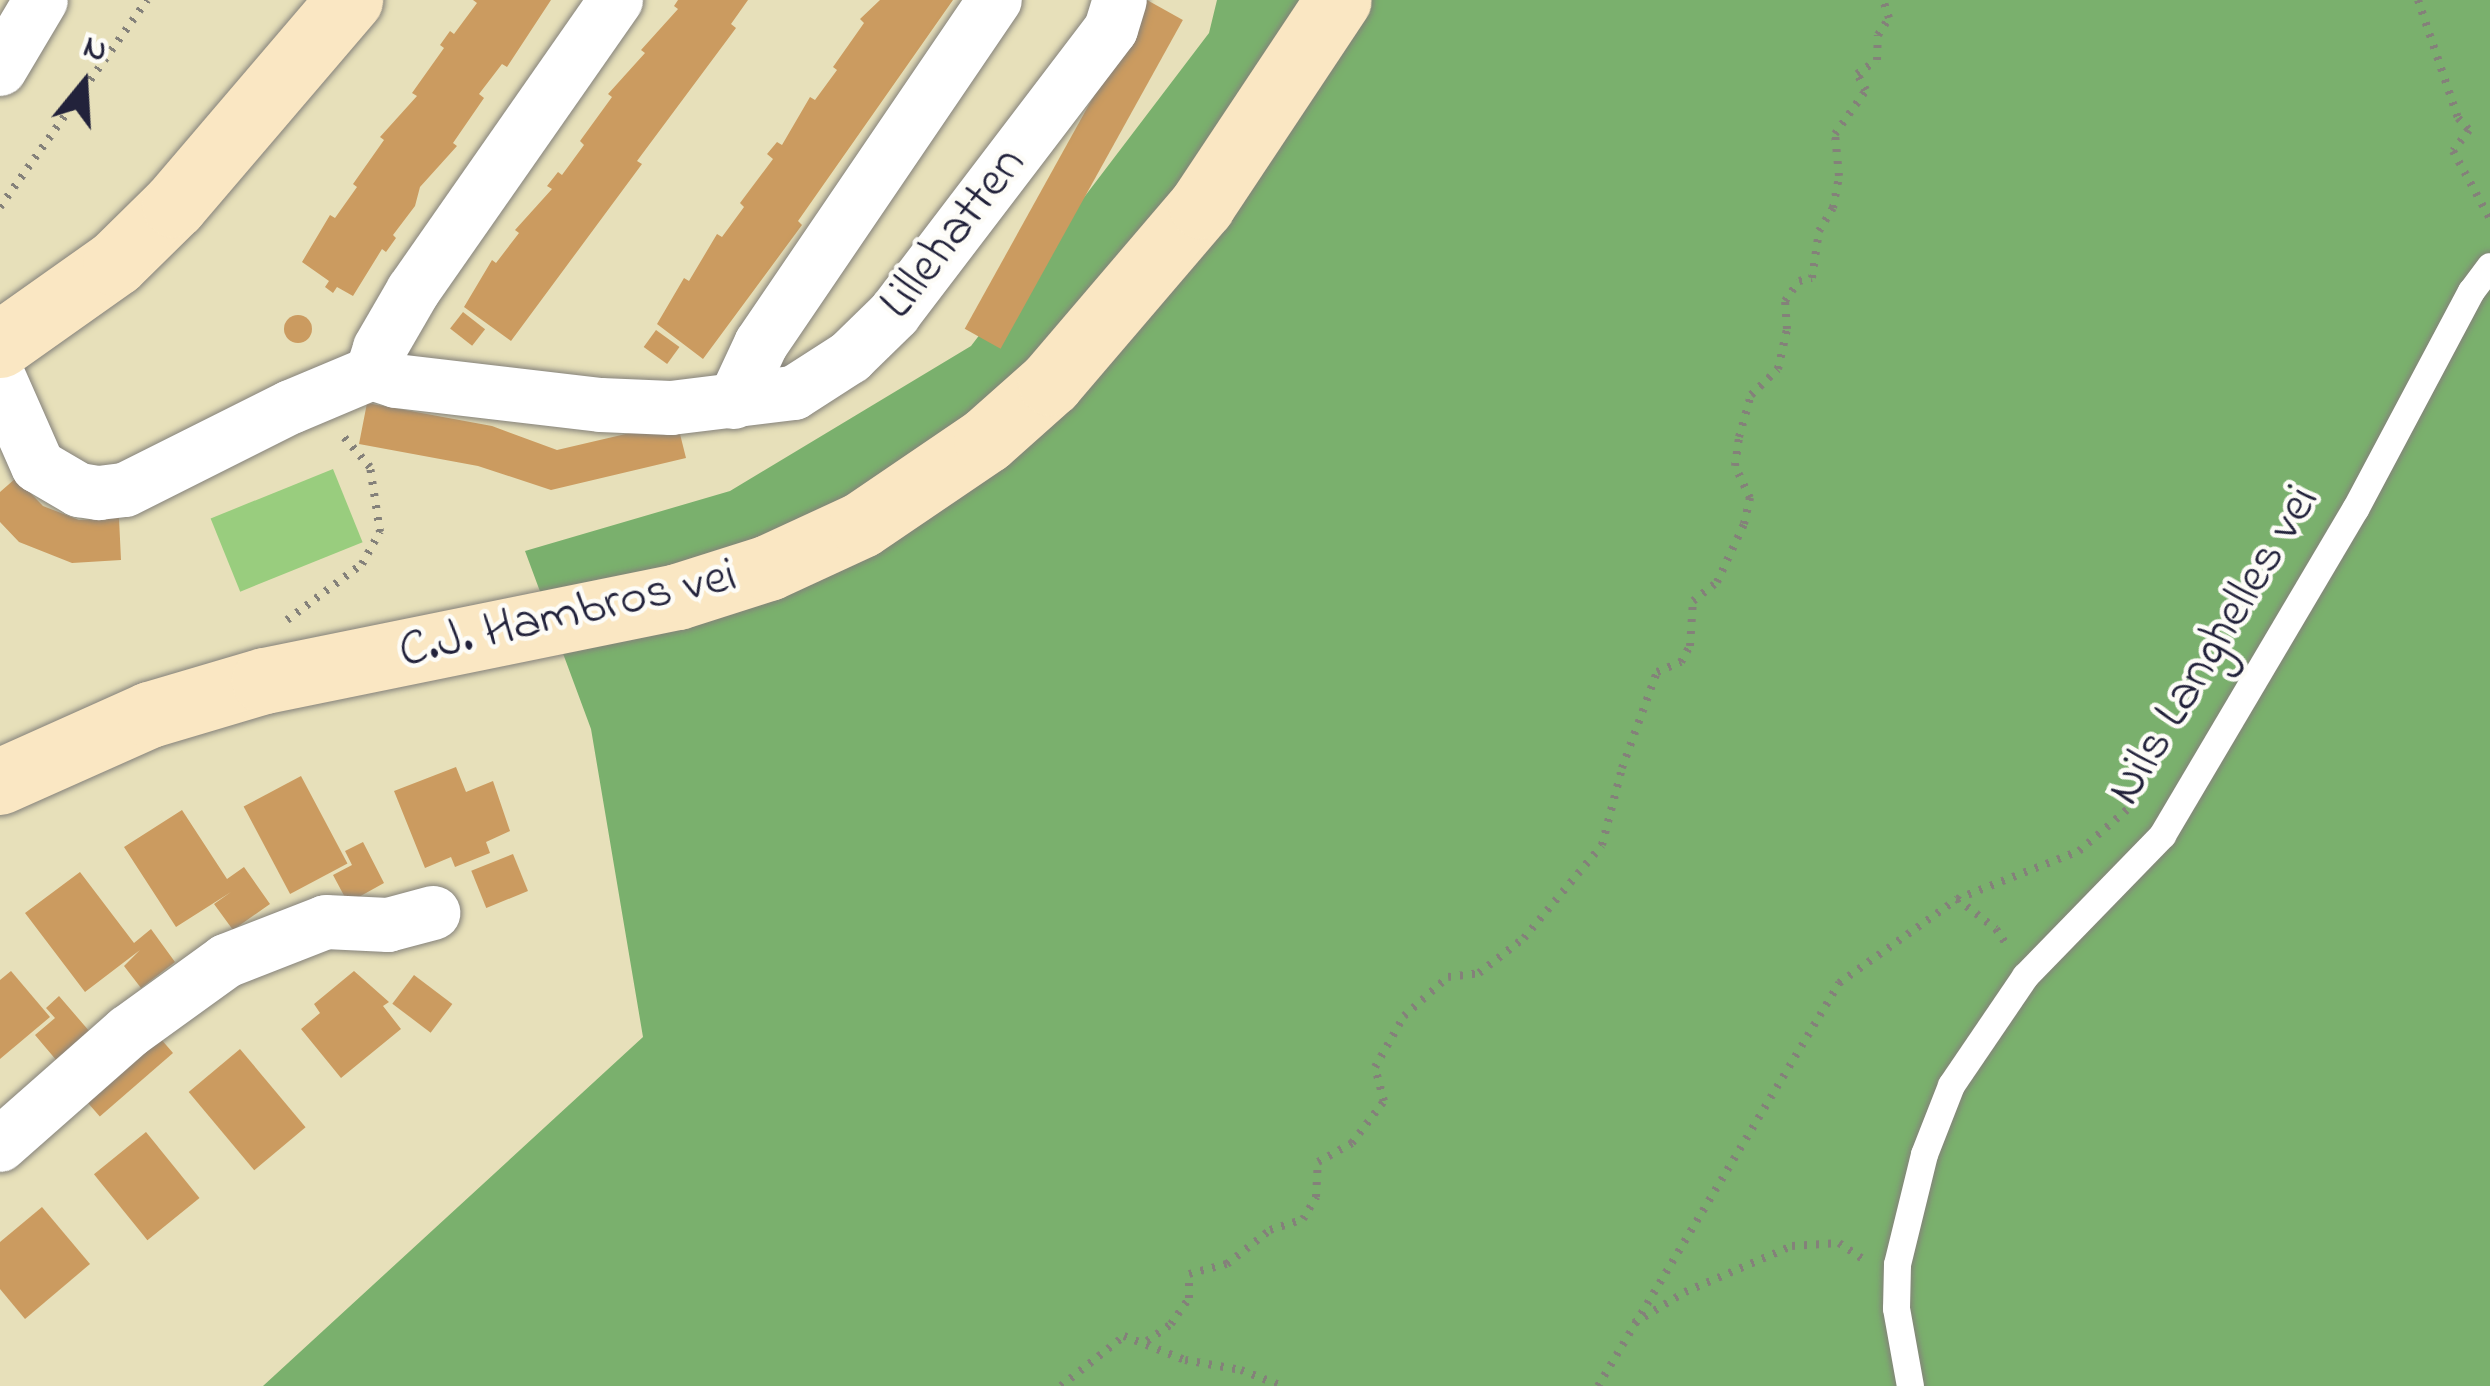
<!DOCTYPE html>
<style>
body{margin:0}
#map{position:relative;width:2490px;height:1386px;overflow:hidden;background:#e7e0ba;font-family:"Indie Flower",sans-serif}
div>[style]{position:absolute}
.green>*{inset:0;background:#99cd7e;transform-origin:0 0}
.forest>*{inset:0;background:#7ab06d}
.building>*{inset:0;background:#cb9b60;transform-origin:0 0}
.round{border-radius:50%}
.path>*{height:8px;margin-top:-4px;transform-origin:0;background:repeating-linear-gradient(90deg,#84817a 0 3px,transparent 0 12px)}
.roads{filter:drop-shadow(0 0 3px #84817a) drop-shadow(0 0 3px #84817a)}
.lane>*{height:27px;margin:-13.5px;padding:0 13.5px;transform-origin:13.5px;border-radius:13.5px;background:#fff}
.street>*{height:54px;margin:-27px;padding:0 27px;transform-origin:27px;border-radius:27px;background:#fff}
.secondary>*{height:66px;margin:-33px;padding:0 33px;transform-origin:33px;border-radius:33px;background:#fae7c3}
span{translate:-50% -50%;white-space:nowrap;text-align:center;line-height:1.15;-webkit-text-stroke:9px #fdfcf7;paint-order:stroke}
.street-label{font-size:51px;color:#22223b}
.north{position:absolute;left:24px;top:24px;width:120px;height:120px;-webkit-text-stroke:9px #fdfcf7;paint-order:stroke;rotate:18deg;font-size:33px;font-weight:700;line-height:48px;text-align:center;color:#22223b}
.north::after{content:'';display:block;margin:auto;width:42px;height:54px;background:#22223b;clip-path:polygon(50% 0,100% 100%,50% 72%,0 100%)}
</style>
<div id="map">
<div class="green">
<div style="left:333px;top:469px;width:79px;height:132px;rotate:68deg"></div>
</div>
<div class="forest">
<div style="clip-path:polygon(1217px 0,2490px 0,2490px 1386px,263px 1386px,643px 1037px,591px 729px,525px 551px,730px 491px,971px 346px,1209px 33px)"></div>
</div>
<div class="building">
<div style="clip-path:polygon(473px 0,551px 0,507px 67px,502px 64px,479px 94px,484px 98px,453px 143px,457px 146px,420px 187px,415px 206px,393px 235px,396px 238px,386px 252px,382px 249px,353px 296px,337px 287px,333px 293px,325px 287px,329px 281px,302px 262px,330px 215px,335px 218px,357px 187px,353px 184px,384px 140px,380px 137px,417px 96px,412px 93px,444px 48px,440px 45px,450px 31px,454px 34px,477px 3px)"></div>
<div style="clip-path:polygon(678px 0,748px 0,731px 24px,736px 28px,637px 161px,642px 164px,511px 341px,464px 307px,492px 260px,496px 263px,519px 233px,515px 230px,552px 189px,547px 186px,558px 172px,562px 175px,584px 145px,580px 141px,612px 97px,608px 94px,645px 53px,641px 50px,678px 9px,674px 6px)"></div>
<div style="clip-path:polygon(880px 0,953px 0,798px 221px,802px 225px,703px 359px,657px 324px,684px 278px,689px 281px,717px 234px,722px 237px,744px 207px,740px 203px,773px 159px,767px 154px,777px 142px,782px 145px,810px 97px,815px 100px,837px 70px,833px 67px,864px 23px,860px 19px)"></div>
<div style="left:1147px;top:0;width:41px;height:376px;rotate:29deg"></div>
<div style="left:463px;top:312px;width:28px;height:21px;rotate:38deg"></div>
<div class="round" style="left:284px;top:315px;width:28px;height:28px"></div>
<div style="left:656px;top:330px;width:29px;height:21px;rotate:36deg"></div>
<div style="clip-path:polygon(367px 403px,492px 426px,557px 450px,677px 422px,686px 458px,551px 490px,478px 466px,359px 444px)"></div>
<div style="clip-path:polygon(16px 478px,43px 506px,79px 520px,119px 518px,121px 560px,72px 563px,19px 542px,0 522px,0 492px)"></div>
<div style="clip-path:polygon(456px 767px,466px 792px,493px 781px,510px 831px,486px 842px,490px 853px,455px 867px,451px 857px,425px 868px,394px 791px)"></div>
<div style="left:301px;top:776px;width:99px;height:65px;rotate:62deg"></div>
<div style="clip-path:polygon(182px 810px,227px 879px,244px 867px,270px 904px,233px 930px,214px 904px,231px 892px,176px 927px,124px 847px)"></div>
<div style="clip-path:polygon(363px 842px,384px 883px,348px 903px,333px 875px,352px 865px,345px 851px)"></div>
<div style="left:513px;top:854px;width:40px;height:45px;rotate:68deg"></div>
<div style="clip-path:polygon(80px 872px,134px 943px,151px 929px,175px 962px,141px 988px,124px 966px,140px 950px,85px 992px,25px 913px)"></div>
<div style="clip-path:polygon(11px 971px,50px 1017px,0 1059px,0 980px)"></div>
<div style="clip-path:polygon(354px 971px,389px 1002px,383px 1006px,401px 1029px,341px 1078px,301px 1029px,320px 1013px,314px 1004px)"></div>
<div style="left:414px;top:975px;width:48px;height:36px;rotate:37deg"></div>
<div style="clip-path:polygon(59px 996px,90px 1032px,57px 1061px,35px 1035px,55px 1018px,46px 1008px)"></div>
<div style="left:154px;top:1031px;width:29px;height:97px;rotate:49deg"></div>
<div style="left:240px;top:1049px;width:102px;height:67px;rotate:50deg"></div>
<div style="left:146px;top:1132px;width:85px;height:67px;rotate:51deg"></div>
<div style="clip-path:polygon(42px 1207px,90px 1264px,25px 1319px,0 1289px,0 1242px)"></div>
</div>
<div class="path">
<div style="left:2418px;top:0;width:125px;rotate:71.3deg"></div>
<div style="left:2458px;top:118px;width:16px;rotate:47deg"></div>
<div style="left:2469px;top:130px;width:26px;rotate:127deg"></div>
<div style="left:2453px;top:151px;width:77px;rotate:61.4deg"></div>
<div style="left:0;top:207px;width:254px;rotate:-54.6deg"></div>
<div style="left:287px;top:620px;width:94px;rotate:-36.7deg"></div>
<div style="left:362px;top:564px;width:37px;rotate:-61deg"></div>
<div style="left:380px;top:532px;width:66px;rotate:-98.7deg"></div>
<div style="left:370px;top:467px;width:41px;rotate:-131.1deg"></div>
<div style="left:1957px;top:899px;width:49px;rotate:37.6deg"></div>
<div style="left:1996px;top:929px;width:18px;rotate:56deg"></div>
<div style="left:1634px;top:1323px;width:60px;rotate:-31.3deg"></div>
<div style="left:1685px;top:1292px;width:116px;rotate:-23.3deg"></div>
<div style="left:1792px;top:1246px;width:47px;rotate:-3.7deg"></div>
<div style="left:1839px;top:1243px;width:32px;rotate:34deg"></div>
<div style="left:1147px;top:1341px;width:29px;rotate:-35deg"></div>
<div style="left:1171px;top:1324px;width:32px;rotate:-55deg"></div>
<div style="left:1189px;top:1298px;width:24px;rotate:-90deg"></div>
<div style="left:1189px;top:1274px;width:39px;rotate:-15deg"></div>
<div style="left:1227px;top:1264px;width:55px;rotate:-38.3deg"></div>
<div style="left:1270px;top:1230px;width:35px;rotate:-18deg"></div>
<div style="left:1303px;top:1219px;width:26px;rotate:-59deg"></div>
<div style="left:1316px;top:1197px;width:35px;rotate:-87deg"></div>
<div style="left:1318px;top:1162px;width:39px;rotate:-29deg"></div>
<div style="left:1352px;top:1143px;width:53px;rotate:-52.7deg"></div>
<div style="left:1384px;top:1101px;width:35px;rotate:-105deg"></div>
<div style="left:1375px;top:1067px;width:59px;rotate:-60.4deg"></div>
<div style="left:1404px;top:1016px;width:59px;rotate:-41.6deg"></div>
<div style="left:1448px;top:977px;width:31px;rotate:-7deg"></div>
<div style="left:1479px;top:973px;width:57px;rotate:-37.9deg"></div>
<div style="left:1524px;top:938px;width:121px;rotate:-50deg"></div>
<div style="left:1602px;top:845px;width:80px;rotate:-75.4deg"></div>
<div style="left:1622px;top:768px;width:102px;rotate:-70deg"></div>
<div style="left:1657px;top:672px;width:26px;rotate:-23deg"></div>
<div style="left:1681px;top:662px;width:18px;rotate:-61deg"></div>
<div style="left:1690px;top:646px;width:45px;rotate:-86.2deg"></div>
<div style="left:1693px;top:601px;width:31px;rotate:-38deg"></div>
<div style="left:1717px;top:582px;width:64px;rotate:-65deg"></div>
<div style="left:1744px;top:524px;width:27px;rotate:-77deg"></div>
<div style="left:1750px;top:498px;width:35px;rotate:-115deg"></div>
<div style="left:1735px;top:466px;width:29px;rotate:-82deg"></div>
<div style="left:1739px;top:437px;width:44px;rotate:-74.1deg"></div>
<div style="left:1751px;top:395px;width:37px;rotate:-44deg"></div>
<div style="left:1778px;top:369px;width:41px;rotate:-77.3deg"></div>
<div style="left:1787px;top:329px;width:28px;rotate:-94deg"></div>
<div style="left:1785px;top:301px;width:24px;rotate:-55deg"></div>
<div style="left:1799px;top:281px;width:13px;rotate:-13deg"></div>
<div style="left:1812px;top:278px;width:48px;rotate:-81.5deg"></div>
<div style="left:1819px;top:231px;width:27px;rotate:-59deg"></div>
<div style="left:1833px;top:208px;width:33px;rotate:-79deg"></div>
<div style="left:1839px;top:176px;width:42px;rotate:-95.4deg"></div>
<div style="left:1835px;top:134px;width:54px;rotate:-54.8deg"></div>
<div style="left:1866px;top:90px;width:18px;rotate:-119deg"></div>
<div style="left:1857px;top:74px;width:24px;rotate:-35deg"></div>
<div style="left:1877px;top:60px;width:25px;rotate:-88deg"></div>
<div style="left:1878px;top:35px;width:20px;rotate:-57deg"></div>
<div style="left:1889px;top:18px;width:19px;rotate:-108deg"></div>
<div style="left:1061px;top:1386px;width:80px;rotate:-38.4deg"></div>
<div style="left:1124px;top:1336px;width:66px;rotate:21.5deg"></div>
<div style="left:1185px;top:1360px;width:57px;rotate:10.1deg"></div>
<div style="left:1241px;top:1370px;width:44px;rotate:21.3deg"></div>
<div style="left:1598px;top:1386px;width:470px;rotate:-59.1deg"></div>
<div style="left:1839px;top:983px;width:145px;rotate:-35.4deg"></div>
<div style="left:1957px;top:899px;width:131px;rotate:-21.5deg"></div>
<div style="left:2079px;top:851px;width:75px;rotate:-40.7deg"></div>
</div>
<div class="roads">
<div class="lane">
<div style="left:1910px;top:1386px;width:79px;rotate:-100.2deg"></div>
<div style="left:1896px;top:1308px;width:44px;rotate:-88.7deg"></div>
<div style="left:1897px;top:1264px;width:113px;rotate:-76.2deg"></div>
<div style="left:1924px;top:1154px;width:74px;rotate:-68.6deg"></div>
<div style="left:1951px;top:1085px;width:132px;rotate:-55.8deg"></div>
<div style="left:2025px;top:976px;width:197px;rotate:-45.8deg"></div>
<div style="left:2162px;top:835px;width:379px;rotate:-59.4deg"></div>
<div style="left:2355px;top:509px;width:247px;rotate:-62deg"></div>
<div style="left:2471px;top:291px;width:31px;rotate:-53deg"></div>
</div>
<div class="street">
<div style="left:0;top:69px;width:80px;rotate:-59.3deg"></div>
<div style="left:372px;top:373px;width:25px;rotate:18deg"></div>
<div style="left:396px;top:381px;width:206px;rotate:6.7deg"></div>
<div style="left:601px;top:405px;width:70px;rotate:2.5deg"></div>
<div style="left:671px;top:408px;width:124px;rotate:-7deg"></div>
<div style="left:794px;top:393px;width:67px;rotate:-32.7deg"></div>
<div style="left:850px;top:357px;width:62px;rotate:-44.3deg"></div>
<div style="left:894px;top:314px;width:358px;rotate:-52.7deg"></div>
<div style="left:1111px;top:29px;width:30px;rotate:-73deg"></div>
<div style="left:0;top:380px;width:94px;rotate:66.2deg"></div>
<div style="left:38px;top:466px;width:48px;rotate:30.3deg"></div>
<div style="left:79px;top:490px;width:20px;rotate:9deg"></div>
<div style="left:99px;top:493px;width:26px;rotate:-7deg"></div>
<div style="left:125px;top:490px;width:186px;rotate:-26.6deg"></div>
<div style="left:291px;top:407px;width:88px;rotate:-22.8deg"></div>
<div style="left:372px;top:373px;width:26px;rotate:-72deg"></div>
<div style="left:380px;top:348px;width:66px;rotate:-59.9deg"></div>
<div style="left:413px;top:291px;width:355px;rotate:-55.1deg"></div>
<div style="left:734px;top:402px;width:64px;rotate:-65deg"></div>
<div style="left:761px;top:344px;width:416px;rotate:-55.8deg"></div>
<div style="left:0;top:1145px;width:171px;rotate:-41.4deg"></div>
<div style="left:128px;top:1032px;width:121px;rotate:-35.9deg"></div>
<div style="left:226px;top:961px;width:107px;rotate:-21.3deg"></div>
<div style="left:326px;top:922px;width:62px;rotate:2.8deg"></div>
<div style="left:388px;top:925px;width:47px;rotate:-14.9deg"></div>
</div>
<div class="secondary">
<div style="left:0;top:345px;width:142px;rotate:-35.3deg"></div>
<div style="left:116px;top:263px;width:83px;rotate:-44.5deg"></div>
<div style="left:175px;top:205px;width:270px;rotate:-49.5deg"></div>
<div style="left:0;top:782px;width:164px;rotate:-24.1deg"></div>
<div style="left:150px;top:715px;width:120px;rotate:-16.5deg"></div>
<div style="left:265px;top:681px;width:421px;rotate:-11.5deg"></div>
<div style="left:678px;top:597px;width:96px;rotate:-17.7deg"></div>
<div style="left:769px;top:568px;width:102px;rotate:-24.8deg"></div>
<div style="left:862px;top:525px;width:151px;rotate:-34.2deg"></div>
<div style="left:987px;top:440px;width:86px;rotate:-41.7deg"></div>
<div style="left:1051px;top:383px;width:233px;rotate:-49.5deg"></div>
<div style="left:1202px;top:206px;width:247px;rotate:-56.4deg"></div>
</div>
</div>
<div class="street-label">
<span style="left:954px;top:234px;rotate:-52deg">Lillehatten</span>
<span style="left:568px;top:615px;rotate:-13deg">C.J. Hambros vei</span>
<span style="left:2215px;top:646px;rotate:-59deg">Nils Langhelles vei</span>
</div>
<div class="north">N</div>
</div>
